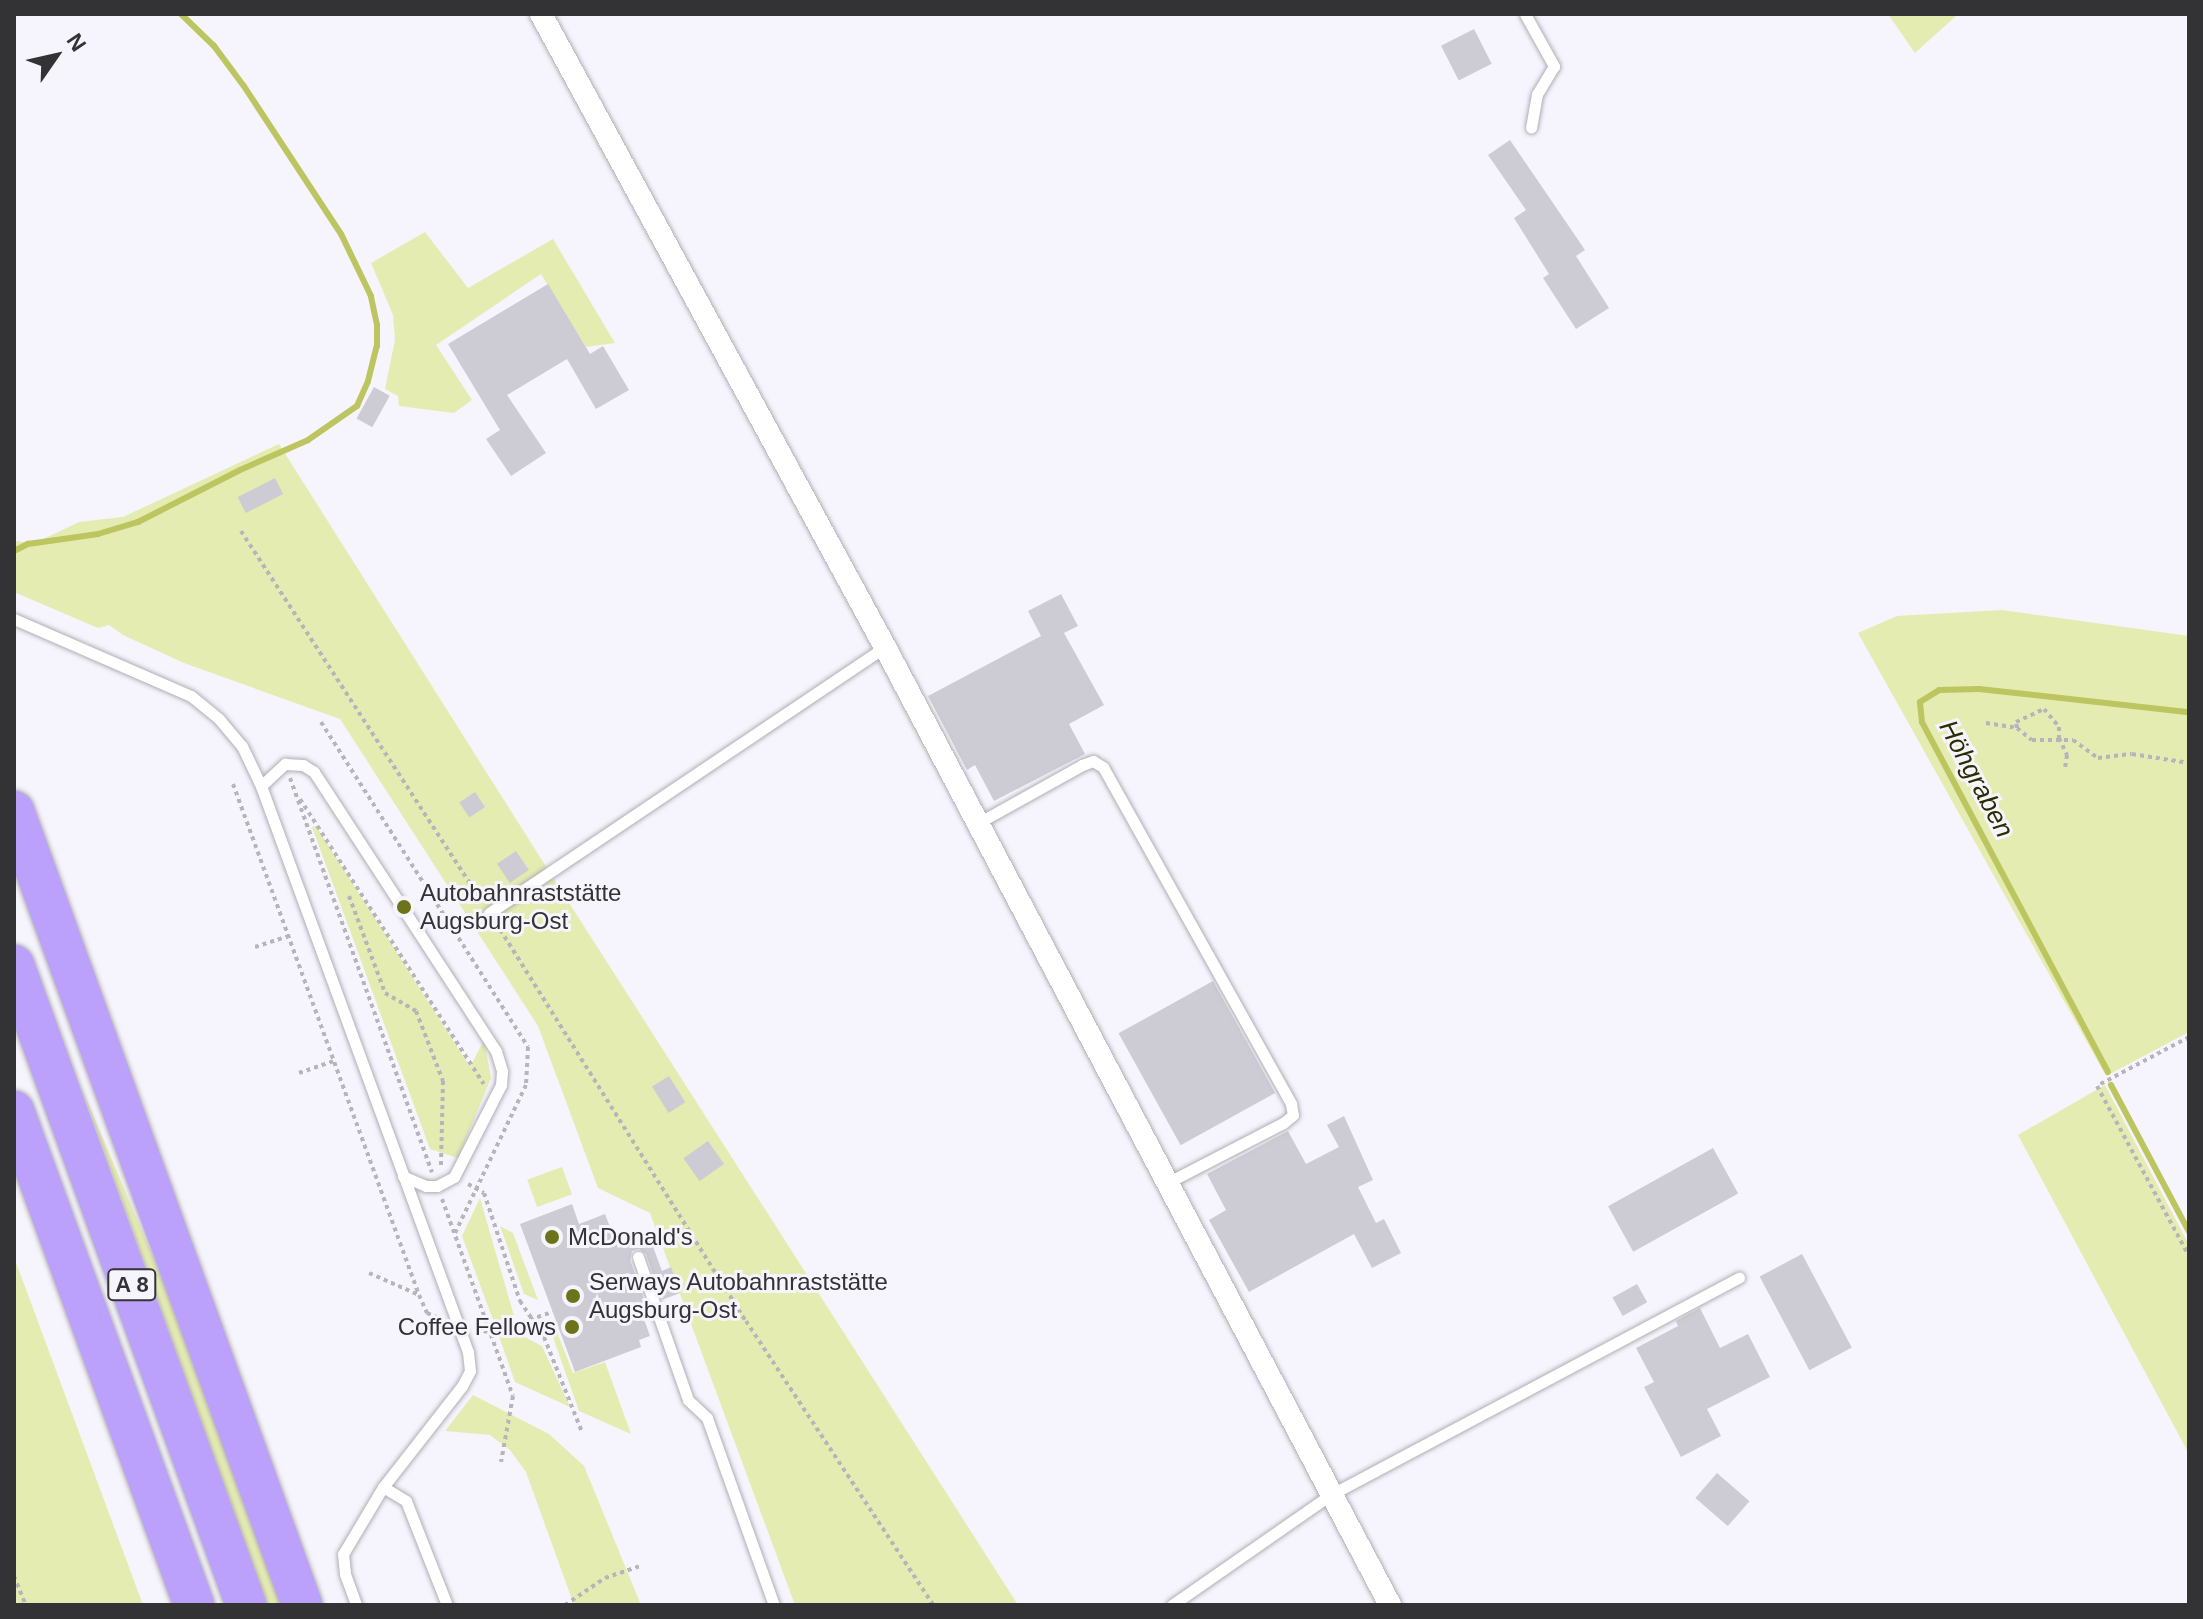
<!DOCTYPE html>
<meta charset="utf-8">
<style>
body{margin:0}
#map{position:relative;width:2203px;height:1619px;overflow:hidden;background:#f6f4fc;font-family:Helvetica,sans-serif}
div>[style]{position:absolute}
.green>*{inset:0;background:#e5ecb1;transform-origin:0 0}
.stream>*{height:6px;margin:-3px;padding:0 3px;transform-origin:3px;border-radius:3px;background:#bcc55f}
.building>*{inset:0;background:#cdccd4;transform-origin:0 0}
.path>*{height:4px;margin-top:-2px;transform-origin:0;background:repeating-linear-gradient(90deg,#b6b5bb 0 4px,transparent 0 8px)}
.roads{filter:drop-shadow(0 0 2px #b0aeb6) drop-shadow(0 0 2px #b0aeb6)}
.lane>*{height:11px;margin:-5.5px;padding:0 5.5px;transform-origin:5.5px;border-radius:5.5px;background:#fff}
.street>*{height:22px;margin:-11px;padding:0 11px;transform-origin:11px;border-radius:11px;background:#fff}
.highway>*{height:40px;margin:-20px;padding:0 20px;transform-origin:20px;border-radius:20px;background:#bba1fc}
.dots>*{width:22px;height:22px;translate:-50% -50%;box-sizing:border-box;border:4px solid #f6f4fc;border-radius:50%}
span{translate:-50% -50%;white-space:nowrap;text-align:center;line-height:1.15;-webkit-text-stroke:6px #f6f4fc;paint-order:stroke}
.shield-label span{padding:2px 6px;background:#f6f4fc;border:2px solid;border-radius:6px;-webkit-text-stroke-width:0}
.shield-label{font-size:22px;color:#333235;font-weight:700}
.poi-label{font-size:24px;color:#333235}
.left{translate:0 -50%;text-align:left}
.right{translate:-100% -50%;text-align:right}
.water-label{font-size:26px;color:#2a2d01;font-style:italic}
.frame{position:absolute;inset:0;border:16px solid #333235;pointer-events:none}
.north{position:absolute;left:16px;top:16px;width:80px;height:80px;-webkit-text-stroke:6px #f6f4fc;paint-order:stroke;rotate:56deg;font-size:22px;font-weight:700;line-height:32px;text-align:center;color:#333235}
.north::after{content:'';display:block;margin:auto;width:28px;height:36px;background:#333235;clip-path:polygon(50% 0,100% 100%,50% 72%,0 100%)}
</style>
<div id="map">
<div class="green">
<div style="clip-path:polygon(1888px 14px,1958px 14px,1915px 53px)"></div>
<div style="clip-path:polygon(425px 232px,468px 288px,553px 239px,615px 343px,586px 347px,541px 274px,436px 345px,472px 400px,454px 413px,399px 406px,398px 396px,385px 389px,395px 340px,393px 315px,371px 263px)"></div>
<div style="clip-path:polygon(279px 444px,557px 884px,1018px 1605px,795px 1605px,650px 1213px,598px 1188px,538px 1026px,340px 719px,184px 663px,123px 635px,109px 625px,98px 628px,14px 592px,14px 541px,35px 543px,79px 522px,123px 517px)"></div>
<div style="clip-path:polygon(2002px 610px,2189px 636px,2189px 1032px,2106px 1076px,1858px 633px,1897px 616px)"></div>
<div style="clip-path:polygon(316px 826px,470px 1067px,484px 1040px,491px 1078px,458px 1158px,430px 1149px,312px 827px)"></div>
<div style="clip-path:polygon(2105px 1085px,2189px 1245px,2189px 1454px,2018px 1135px)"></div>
<div style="clip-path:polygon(81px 1086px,184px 1331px,285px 1605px,267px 1605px)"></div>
<div style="left:562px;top:1167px;width:29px;height:37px;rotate:70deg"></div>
<div style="clip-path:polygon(480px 1198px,514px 1316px,512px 1322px,496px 1328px,462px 1236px)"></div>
<div style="clip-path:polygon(500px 1226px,513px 1233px,538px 1300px,524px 1294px)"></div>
<div style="clip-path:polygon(14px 1257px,143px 1605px,14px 1605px)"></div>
<div style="clip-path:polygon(553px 1322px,573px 1373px,605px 1362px,631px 1434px,579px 1411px,548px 1323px)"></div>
<div style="clip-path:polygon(513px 1331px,542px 1346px,570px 1407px,515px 1382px,499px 1336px)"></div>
<div style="clip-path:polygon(473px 1395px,549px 1434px,584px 1466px,641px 1605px,574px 1605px,526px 1472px,510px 1450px,490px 1435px,445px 1431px)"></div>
</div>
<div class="stream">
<div style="left:14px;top:551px;width:16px;rotate:-27deg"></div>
<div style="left:28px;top:544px;width:71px;rotate:-8.1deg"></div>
<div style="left:98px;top:534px;width:42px;rotate:-16.7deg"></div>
<div style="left:138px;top:522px;width:114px;rotate:-27deg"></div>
<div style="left:240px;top:470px;width:74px;rotate:-23.8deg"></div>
<div style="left:308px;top:440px;width:60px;rotate:-34.8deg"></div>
<div style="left:357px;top:406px;width:27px;rotate:-66deg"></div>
<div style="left:368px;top:381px;width:36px;rotate:-76deg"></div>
<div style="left:377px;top:346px;width:21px;rotate:-90deg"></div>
<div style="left:377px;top:325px;width:30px;rotate:-102deg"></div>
<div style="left:371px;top:296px;width:69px;rotate:-115.8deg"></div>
<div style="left:341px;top:234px;width:178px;rotate:-123.3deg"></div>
<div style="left:243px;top:85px;width:49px;rotate:-126.6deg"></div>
<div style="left:214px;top:46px;width:46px;rotate:-135.9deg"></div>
<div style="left:2108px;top:1072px;width:396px;rotate:-118deg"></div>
<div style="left:1922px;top:722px;width:20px;rotate:-96deg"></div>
<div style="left:1920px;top:702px;width:22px;rotate:-32deg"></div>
<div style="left:1939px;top:690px;width:40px;rotate:-1.4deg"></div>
<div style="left:1979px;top:689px;width:211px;rotate:6.3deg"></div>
<div style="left:2111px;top:1085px;width:166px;rotate:62deg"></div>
</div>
<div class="building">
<div style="left:1474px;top:29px;width:39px;height:37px;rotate:63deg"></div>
<div style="clip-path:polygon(1510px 140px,1585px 250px,1576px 256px,1609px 308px,1576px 329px,1543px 278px,1549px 274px,1514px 218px,1526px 210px,1488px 155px)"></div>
<div style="clip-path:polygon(548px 284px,590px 354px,603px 346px,629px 390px,596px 409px,567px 359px,507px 395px,546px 453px,511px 476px,486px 439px,500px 430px,448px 344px)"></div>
<div style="left:374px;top:387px;width:18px;height:36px;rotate:29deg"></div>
<div style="left:275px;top:478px;width:18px;height:42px;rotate:63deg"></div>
<div style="clip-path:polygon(1061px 594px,1078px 626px,1064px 633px,1104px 705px,1069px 724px,1085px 754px,994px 801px,975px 765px,967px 770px,928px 696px,1041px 636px,1028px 611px)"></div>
<div style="left:475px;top:792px;width:18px;height:19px;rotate:56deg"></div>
<div style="left:516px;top:851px;width:23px;height:23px;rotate:56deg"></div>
<div style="left:1213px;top:981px;width:128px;height:108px;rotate:61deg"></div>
<div style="left:669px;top:1076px;width:31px;height:20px;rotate:58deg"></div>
<div style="clip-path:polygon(1344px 1116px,1373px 1180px,1358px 1187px,1376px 1223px,1384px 1219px,1401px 1253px,1372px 1268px,1354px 1234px,1249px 1292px,1209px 1220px,1226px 1210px,1207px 1174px,1288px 1131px,1306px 1164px,1339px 1147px,1327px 1125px)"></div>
<div style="left:708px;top:1141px;width:28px;height:30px;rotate:55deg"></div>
<div style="left:1713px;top:1148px;width:52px;height:120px;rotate:61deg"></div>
<div style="clip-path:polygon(572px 1204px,579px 1224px,605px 1214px,618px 1248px,649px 1236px,662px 1271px,671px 1267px,680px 1293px,662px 1300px,646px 1254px,639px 1249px,632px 1251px,630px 1260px,646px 1305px,640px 1308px,650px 1336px,639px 1340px,641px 1347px,575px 1372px,520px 1224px)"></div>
<div style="left:1802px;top:1254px;width:106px;height:48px;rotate:62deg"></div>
<div style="left:1637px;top:1284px;width:21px;height:28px;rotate:61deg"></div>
<div style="clip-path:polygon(1700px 1308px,1720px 1348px,1748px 1334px,1770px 1377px,1707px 1409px,1721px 1436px,1681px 1457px,1644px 1387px,1654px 1382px,1636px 1348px,1678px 1326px,1676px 1321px)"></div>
<div style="left:1717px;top:1473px;width:43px;height:33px;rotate:41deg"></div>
</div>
<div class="path">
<div style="left:241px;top:531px;width:442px;rotate:57deg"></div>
<div style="left:321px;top:722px;width:385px;rotate:57.5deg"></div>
<div style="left:528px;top:1047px;width:38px;rotate:93deg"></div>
<div style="left:526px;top:1085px;width:164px;rotate:115.6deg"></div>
<div style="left:1986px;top:723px;width:31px;rotate:9deg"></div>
<div style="left:2017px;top:728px;width:19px;rotate:39deg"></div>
<div style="left:2032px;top:740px;width:41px"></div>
<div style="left:2073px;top:740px;width:31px;rotate:36deg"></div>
<div style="left:2098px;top:758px;width:34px;rotate:-7deg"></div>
<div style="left:2132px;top:754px;width:58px;rotate:9deg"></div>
<div style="left:2017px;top:728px;width:6px;rotate:-99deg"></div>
<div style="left:2016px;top:722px;width:31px;rotate:-25deg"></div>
<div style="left:2044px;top:709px;width:23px;rotate:50deg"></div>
<div style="left:2059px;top:727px;width:11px;rotate:90deg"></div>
<div style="left:2059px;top:738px;width:19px;rotate:65deg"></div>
<div style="left:2067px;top:755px;width:12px;rotate:99deg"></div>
<div style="left:290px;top:778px;width:419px;rotate:70.2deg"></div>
<div style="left:233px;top:784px;width:544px;rotate:70deg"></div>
<div style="left:300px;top:799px;width:339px;rotate:57.2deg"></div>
<div style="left:349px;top:896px;width:103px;rotate:69.6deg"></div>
<div style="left:385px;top:993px;width:36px;rotate:30deg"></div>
<div style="left:416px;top:1011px;width:75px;rotate:68.9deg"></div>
<div style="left:443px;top:1081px;width:84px;rotate:91.4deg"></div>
<div style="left:496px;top:923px;width:470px;rotate:57.9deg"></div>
<div style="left:746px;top:1321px;width:340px;rotate:56.6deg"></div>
<div style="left:255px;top:947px;width:36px;rotate:-18deg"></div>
<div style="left:2189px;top:1037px;width:104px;rotate:152deg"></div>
<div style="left:2097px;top:1086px;width:193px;rotate:61.6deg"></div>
<div style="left:299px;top:1073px;width:37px;rotate:-19deg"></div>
<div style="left:468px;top:1184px;width:18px;rotate:29deg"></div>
<div style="left:484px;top:1193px;width:114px;rotate:71.6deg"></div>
<div style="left:520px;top:1301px;width:43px;rotate:56.3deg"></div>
<div style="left:544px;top:1337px;width:102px;rotate:68.2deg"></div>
<div style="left:442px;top:1199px;width:209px;rotate:70.2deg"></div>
<div style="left:513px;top:1396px;width:67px;rotate:100.3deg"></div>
<div style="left:369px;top:1273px;width:55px;rotate:23.7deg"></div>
<div style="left:419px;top:1295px;width:20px;rotate:66deg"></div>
<div style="left:427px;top:1313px;width:15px;rotate:23deg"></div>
<div style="left:476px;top:1329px;width:16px;rotate:14deg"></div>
<div style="left:492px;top:1333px;width:64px;rotate:-19.3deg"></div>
<div style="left:14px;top:1576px;width:31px;rotate:68deg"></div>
<div style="left:565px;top:1605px;width:48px;rotate:-34deg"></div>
<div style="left:605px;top:1578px;width:36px;rotate:-19deg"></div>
</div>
<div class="roads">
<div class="lane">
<div style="left:1525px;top:14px;width:60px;rotate:60.9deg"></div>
<div style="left:1554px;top:66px;width:33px;rotate:121deg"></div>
<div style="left:1537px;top:94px;width:34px;rotate:100deg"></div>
<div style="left:14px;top:619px;width:193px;rotate:23.5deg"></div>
<div style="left:191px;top:696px;width:36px;rotate:39deg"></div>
<div style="left:219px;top:719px;width:35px;rotate:50deg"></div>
<div style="left:242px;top:746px;width:44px;rotate:64.6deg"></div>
<div style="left:261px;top:786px;width:603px;rotate:69.91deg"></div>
<div style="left:468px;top:1352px;width:19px;rotate:84deg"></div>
<div style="left:470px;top:1371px;width:17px;rotate:118deg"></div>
<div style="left:462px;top:1386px;width:128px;rotate:128deg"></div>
<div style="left:383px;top:1487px;width:78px;rotate:120.8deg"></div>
<div style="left:343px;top:1554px;width:20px;rotate:84deg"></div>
<div style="left:345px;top:1574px;width:33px;rotate:70deg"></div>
<div style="left:261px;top:786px;width:33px;rotate:-43deg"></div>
<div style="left:285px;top:764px;width:18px;rotate:3deg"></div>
<div style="left:303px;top:765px;width:13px;rotate:32deg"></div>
<div style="left:314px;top:772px;width:333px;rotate:56.9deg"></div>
<div style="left:496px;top:1051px;width:21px;rotate:73deg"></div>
<div style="left:502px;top:1071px;width:14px;rotate:94deg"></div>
<div style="left:501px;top:1085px;width:103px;rotate:117.1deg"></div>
<div style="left:454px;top:1177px;width:19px;rotate:152deg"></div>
<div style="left:437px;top:1186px;width:11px;rotate:180deg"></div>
<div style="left:426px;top:1186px;width:25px;rotate:-157deg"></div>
<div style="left:978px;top:823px;width:119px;rotate:-29.1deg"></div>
<div style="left:1082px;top:765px;width:12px;rotate:-20deg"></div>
<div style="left:1093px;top:761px;width:12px;rotate:31deg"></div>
<div style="left:1103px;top:767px;width:386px;rotate:60.8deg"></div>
<div style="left:1291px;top:1104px;width:11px;rotate:80deg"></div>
<div style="left:1293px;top:1115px;width:13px;rotate:141deg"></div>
<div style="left:1283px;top:1123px;width:131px;rotate:152.7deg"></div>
<div style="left:489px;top:913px;width:477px;rotate:-33.9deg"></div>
<div style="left:638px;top:1257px;width:151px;rotate:70.7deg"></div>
<div style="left:688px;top:1400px;width:26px;rotate:43deg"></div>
<div style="left:707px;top:1418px;width:199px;rotate:70.3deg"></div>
<div style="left:383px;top:1487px;width:27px;rotate:31deg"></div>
<div style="left:406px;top:1501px;width:112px;rotate:68.5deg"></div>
<div style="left:1172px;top:1605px;width:195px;rotate:-34.8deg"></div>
<div style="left:1332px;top:1494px;width:461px;rotate:-28deg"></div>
</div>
<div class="street">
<div style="left:541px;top:14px;width:720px;rotate:61.48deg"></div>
<div style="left:885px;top:647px;width:1083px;rotate:62.2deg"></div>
</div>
<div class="highway">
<div style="left:14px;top:811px;width:845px;rotate:70.06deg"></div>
<div style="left:14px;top:965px;width:681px;rotate:70.07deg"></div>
<div style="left:14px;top:1111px;width:526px;rotate:69.98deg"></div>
</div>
</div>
<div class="dots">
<div style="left:404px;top:907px;background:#6d731b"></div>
<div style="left:552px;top:1237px;background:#6d731b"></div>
<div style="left:573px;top:1296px;background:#6d731b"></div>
<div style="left:572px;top:1327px;background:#6d731b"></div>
</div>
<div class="shield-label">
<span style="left:132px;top:1285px">A 8</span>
</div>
<div class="poi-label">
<span class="left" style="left:420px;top:907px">Autobahnraststätte<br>Augsburg-Ost</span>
<span class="left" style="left:568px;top:1237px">McDonald's</span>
<span class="left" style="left:589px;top:1296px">Serways Autobahnraststätte<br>Augsburg-Ost</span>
<span class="right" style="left:556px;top:1327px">Coffee Fellows</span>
</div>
<div class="water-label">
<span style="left:1976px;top:779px;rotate:62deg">Höhgraben</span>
</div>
<div class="frame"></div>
<div class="north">N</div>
</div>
